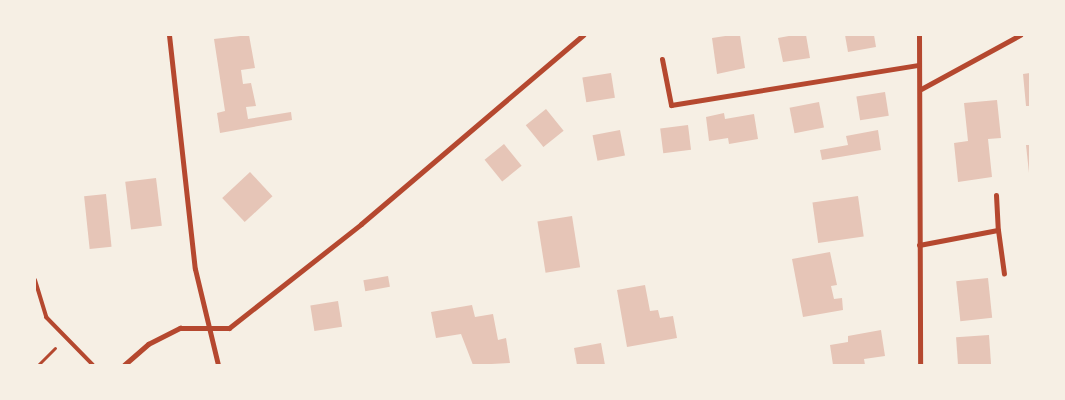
<!DOCTYPE html>
<style>
body{margin:0}
#map{position:relative;width:1065px;height:400px;overflow:hidden;background:#f6efe4;font-family:"Golos Text",sans-serif}
div>[style]{position:absolute}
.building>*{inset:0;background:#e6c5b7;transform-origin:0 0}
.path>*{height:3px;margin:-1.5px;padding:0 1.5px;transform-origin:1.5px;border-radius:1.5px;background:#b5482f}
.service>*{height:4px;margin:-2px;padding:0 2px;transform-origin:2px;border-radius:2px;background:#b5482f}
.minor>*{height:5px;margin:-2.5px;padding:0 2.5px;transform-origin:2.5px;border-radius:2.5px;background:#b5482f}
span{translate:-50% -50%;white-space:nowrap;text-align:center;line-height:1.15;-webkit-text-stroke:4.5px #f6efe4;paint-order:stroke}
.frame{position:absolute;inset:0;border:36px solid #f6efe4;pointer-events:none}
</style>
<div id="map">
<div class="building">
<div style="clip-path:polygon(249px 35px,255px 68px,241px 70px,243px 84px,251px 83px,256px 106px,246px 107px,248px 119px,291px 112px,292px 120px,220px 133px,217px 113px,225px 111px,214px 39px)"></div>
<div style="clip-path:polygon(732px 35px,740px 35px,745px 68px,717px 74px,712px 38px)"></div>
<div style="clip-path:polygon(794px 35px,806px 35px,810px 58px,783px 62px,778px 38px)"></div>
<div style="clip-path:polygon(845px 35px,874px 35px,876px 47px,848px 52px)"></div>
<div style="left:611px;top:73px;width:25px;height:29px;rotate:81deg"></div>
<div style="clip-path:polygon(1030px 73px,1030px 106px,1026px 106px,1023px 74px)"></div>
<div style="left:885px;top:92px;width:24px;height:29px;rotate:81deg"></div>
<div style="clip-path:polygon(997px 100px,1001px 138px,988px 139px,992px 177px,958px 182px,954px 143px,968px 141px,964px 103px)"></div>
<div style="left:819px;top:102px;width:26px;height:30px;rotate:79deg"></div>
<div style="left:546px;top:109px;width:28px;height:26px;rotate:51deg"></div>
<div style="clip-path:polygon(724px 113px,725px 119px,754px 114px,758px 139px,729px 144px,728px 138px,709px 141px,706px 117px)"></div>
<div style="left:688px;top:125px;width:25px;height:28px;rotate:83deg"></div>
<div style="left:620px;top:130px;width:26px;height:28px;rotate:79deg"></div>
<div style="clip-path:polygon(878px 130px,881px 150px,822px 160px,820px 150px,848px 145px,846px 136px)"></div>
<div style="left:504px;top:144px;width:28px;height:25px;rotate:51deg"></div>
<div style="clip-path:polygon(1026px 145px,1030px 145px,1030px 173px,1029px 173px)"></div>
<div style="left:250px;top:172px;width:33px;height:38px;rotate:47deg"></div>
<div style="left:156px;top:178px;width:48px;height:31px;rotate:83deg"></div>
<div style="left:106px;top:194px;width:53px;height:22px;rotate:84deg"></div>
<div style="left:858px;top:196px;width:41px;height:46px;rotate:82deg"></div>
<div style="left:572px;top:216px;width:52px;height:35px;rotate:81deg"></div>
<div style="clip-path:polygon(830px 252px,837px 285px,831px 286px,834px 299px,842px 298px,843px 310px,803px 317px,792px 259px)"></div>
<div style="left:388px;top:276px;width:11px;height:25px;rotate:80deg"></div>
<div style="left:988px;top:278px;width:40px;height:32px;rotate:84deg"></div>
<div style="clip-path:polygon(645px 285px,650px 311px,658px 310px,660px 318px,673px 316px,677px 338px,627px 347px,617px 290px)"></div>
<div style="left:338px;top:301px;width:26px;height:28px;rotate:81deg"></div>
<div style="clip-path:polygon(472px 305px,475px 317px,493px 314px,498px 340px,506px 338px,510px 363px,473px 365px,461px 334px,436px 338px,431px 312px)"></div>
<div style="clip-path:polygon(881px 330px,885px 356px,864px 359px,865px 365px,833px 365px,830px 345px,848px 342px,848px 336px)"></div>
<div style="left:989px;top:335px;width:30px;height:33px;rotate:86deg"></div>
<div style="clip-path:polygon(601px 343px,605px 365px,577px 365px,574px 348px)"></div>
</div>
<div class="path">
<div style="left:38px;top:365px;width:24px;rotate:-45deg"></div>
</div>
<div class="service">
<div style="left:35px;top:280px;width:39px;rotate:73deg"></div>
<div style="left:46px;top:317px;width:67px;rotate:45.6deg"></div>
</div>
<div class="minor">
<div style="left:169px;top:35px;width:235px;rotate:83.7deg"></div>
<div style="left:195px;top:269px;width:99px;rotate:76.5deg"></div>
<div style="left:919px;top:35px;width:330px;rotate:89.8deg"></div>
<div style="left:662px;top:59px;width:47px;rotate:78.9deg"></div>
<div style="left:671px;top:105px;width:251px;rotate:-9.2deg"></div>
<div style="left:921px;top:89px;width:113px;rotate:-28.6deg"></div>
<div style="left:996px;top:195px;width:35px;rotate:87deg"></div>
<div style="left:919px;top:245px;width:80px;rotate:-10.8deg"></div>
<div style="left:998px;top:230px;width:44px;rotate:82.2deg"></div>
<div style="left:124px;top:365px;width:32px;rotate:-41deg"></div>
<div style="left:148px;top:344px;width:36px;rotate:-27deg"></div>
<div style="left:180px;top:328px;width:49px"></div>
<div style="left:229px;top:328px;width:168px;rotate:-38.2deg"></div>
<div style="left:361px;top:224px;width:292px;rotate:-40.4deg"></div>
</div>
<div class="frame"></div>
</div>
